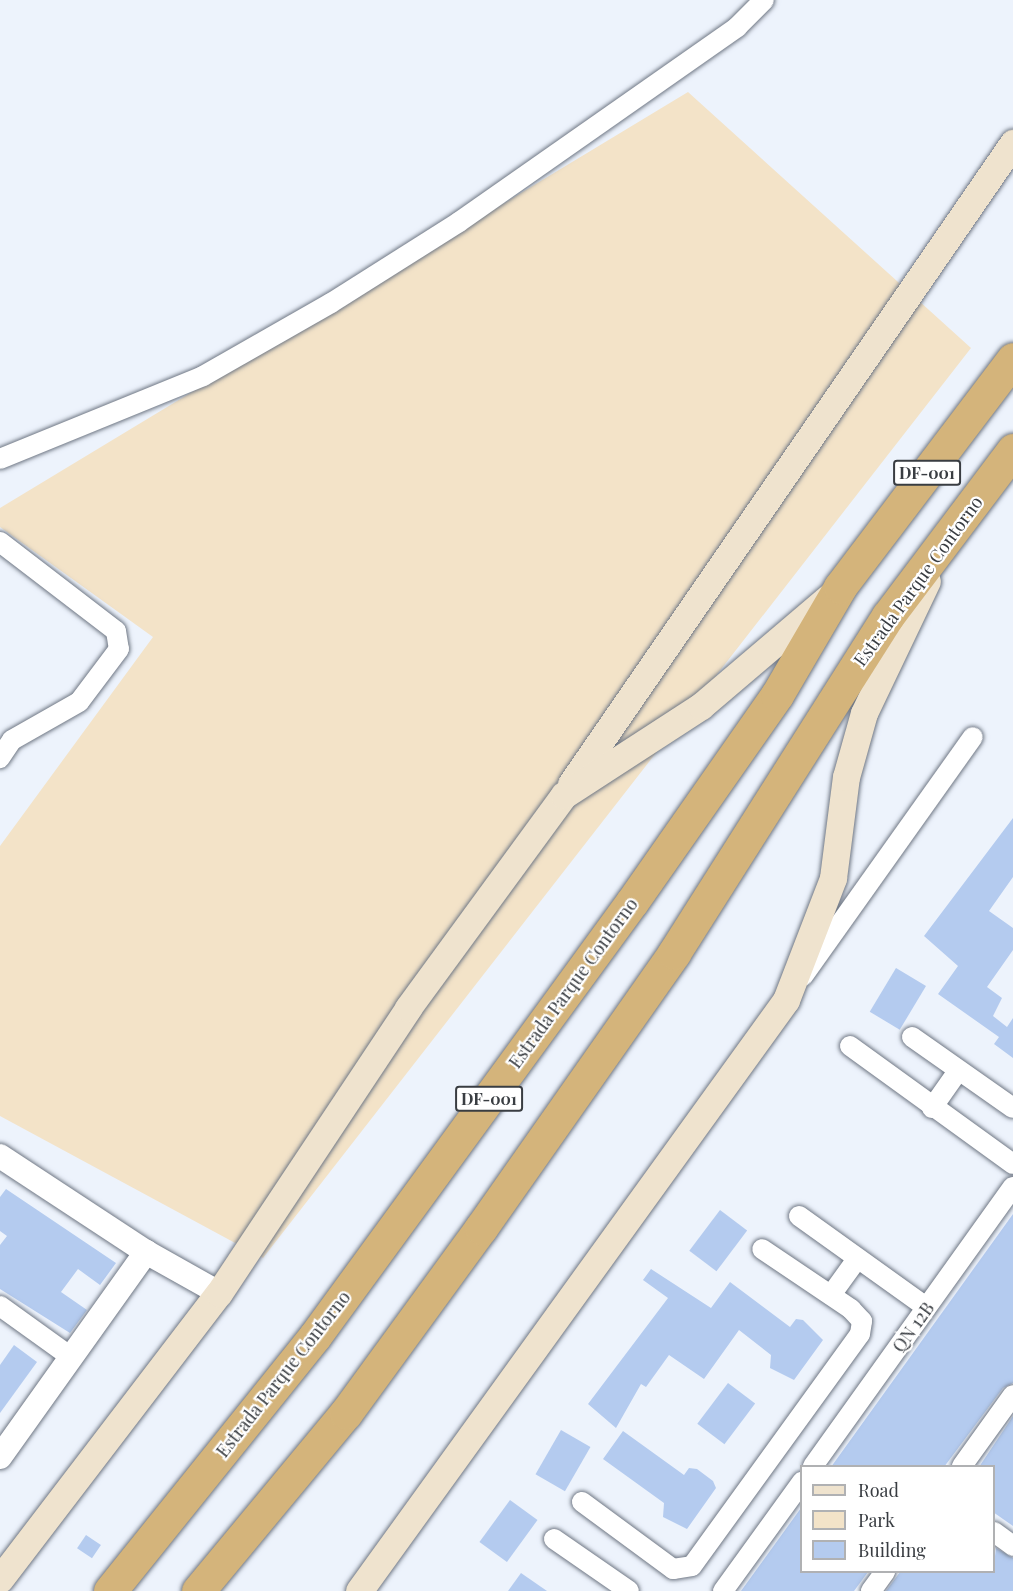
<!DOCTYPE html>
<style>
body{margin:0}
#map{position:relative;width:1013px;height:1591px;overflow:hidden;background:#edf3fc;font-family:"Playfair Display",serif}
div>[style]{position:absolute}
.green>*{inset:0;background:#f3e3c8}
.building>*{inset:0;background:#b4cbef;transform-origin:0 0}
.roads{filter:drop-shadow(0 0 2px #6f7784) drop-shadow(0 0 2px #6f7784)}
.minor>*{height:20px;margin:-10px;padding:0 10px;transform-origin:10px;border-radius:10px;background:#fff}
.tertiary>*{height:24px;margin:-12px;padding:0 12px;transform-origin:12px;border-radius:12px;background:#fff}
.secondary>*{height:27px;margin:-13.5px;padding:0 13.5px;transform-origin:13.5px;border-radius:13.5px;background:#efe3ce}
.trunk>*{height:33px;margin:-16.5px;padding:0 16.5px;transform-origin:16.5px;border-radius:16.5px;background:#d4b47b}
span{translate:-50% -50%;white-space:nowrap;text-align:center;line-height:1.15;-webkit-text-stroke:4.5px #fff;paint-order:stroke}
.shield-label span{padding:2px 4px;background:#fff;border:2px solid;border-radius:4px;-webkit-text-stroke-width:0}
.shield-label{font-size:16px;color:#393d42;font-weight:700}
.street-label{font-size:18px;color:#393d42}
.legend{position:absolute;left:800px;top:1465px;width:195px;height:108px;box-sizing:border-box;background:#fff;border:2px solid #b0b1b3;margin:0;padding:8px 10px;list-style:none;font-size:18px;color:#393d42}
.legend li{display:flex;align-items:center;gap:12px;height:30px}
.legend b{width:30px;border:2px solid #b0b1b3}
</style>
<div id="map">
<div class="green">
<div style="clip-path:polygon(688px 92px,971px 348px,263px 1258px,0 1116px,0 846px,153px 637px,0 527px,0 508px)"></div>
</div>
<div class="building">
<div style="clip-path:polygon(1013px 818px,1013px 877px,989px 911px,1013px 928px,1013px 950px,987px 987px,1002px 998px,993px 1016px,1007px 1027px,1013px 1018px,1013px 1058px,994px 1044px,999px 1037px,938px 994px,958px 966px,924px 936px)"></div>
<div style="left:896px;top:968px;width:35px;height:51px;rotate:31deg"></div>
<div style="clip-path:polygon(6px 1189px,116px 1263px,100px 1285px,78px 1269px,61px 1292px,87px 1310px,70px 1333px,0 1289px,0 1245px,7px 1236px,0 1231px,0 1197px)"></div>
<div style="left:720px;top:1210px;width:34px;height:51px;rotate:37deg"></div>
<div style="clip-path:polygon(1013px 1214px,1013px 1383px,1003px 1388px,944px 1467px,831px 1467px)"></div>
<div style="clip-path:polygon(651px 1269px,711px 1308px,730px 1282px,790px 1327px,796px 1319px,803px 1320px,823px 1340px,794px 1380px,770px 1368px,771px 1355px,739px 1330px,704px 1379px,669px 1355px,646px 1387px,641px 1384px,616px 1428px,588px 1404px,668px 1298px,643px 1280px)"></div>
<div style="clip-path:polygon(14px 1345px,37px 1362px,0 1413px,0 1365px)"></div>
<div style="left:728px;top:1383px;width:34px;height:51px;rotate:37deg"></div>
<div style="clip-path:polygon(1013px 1416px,1013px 1526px,993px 1512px,993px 1467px,979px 1467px)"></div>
<div style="left:561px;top:1430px;width:34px;height:51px;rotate:30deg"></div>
<div style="clip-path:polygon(623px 1431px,684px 1475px,689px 1468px,697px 1469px,713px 1481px,716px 1488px,687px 1529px,663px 1517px,664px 1503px,603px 1459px)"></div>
<div style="left:510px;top:1500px;width:34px;height:52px;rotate:36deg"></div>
<div style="clip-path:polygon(801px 1508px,801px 1572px,868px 1572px,854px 1591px,741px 1591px)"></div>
<div style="left:86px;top:1535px;width:18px;height:16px;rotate:34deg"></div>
<div style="clip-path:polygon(996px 1548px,1013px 1558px,1013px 1591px,886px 1591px,900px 1572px,993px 1572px)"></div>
<div style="clip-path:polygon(521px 1573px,547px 1591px,508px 1591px)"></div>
</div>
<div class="roads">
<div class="minor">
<div style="left:0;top:459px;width:219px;rotate:-22.2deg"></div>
<div style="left:203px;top:376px;width:147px;rotate:-29.7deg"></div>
<div style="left:331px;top:303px;width:151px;rotate:-32.3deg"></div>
<div style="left:459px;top:222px;width:340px;rotate:-35deg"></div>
<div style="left:737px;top:27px;width:38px;rotate:-45deg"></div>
<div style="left:0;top:542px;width:146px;rotate:37.5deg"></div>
<div style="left:116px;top:631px;width:18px;rotate:81deg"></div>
<div style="left:119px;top:649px;width:66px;rotate:127deg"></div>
<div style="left:79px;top:702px;width:77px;rotate:150.4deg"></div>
<div style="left:12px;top:740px;width:22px;rotate:124deg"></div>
<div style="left:803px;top:976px;width:293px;rotate:-54.6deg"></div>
<div style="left:912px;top:1037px;width:123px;rotate:35.1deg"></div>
<div style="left:850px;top:1046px;width:201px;rotate:35.9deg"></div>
<div style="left:932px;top:1108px;width:45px;rotate:-54.9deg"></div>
<div style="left:799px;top:1216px;width:156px;rotate:35.6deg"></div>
<div style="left:831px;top:1295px;width:44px;rotate:-54.2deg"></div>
<div style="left:0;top:1306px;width:87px;rotate:35.7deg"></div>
<div style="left:813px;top:1466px;width:343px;rotate:-54.4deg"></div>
<div style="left:962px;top:1466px;width:87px;rotate:-54.3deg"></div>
<div style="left:582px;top:1502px;width:113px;rotate:36.4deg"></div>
<div style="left:673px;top:1569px;width:19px;rotate:-9deg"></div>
<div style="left:692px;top:1566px;width:286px;rotate:-54.1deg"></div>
<div style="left:860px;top:1334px;width:13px;rotate:-81deg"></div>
<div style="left:862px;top:1321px;width:16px;rotate:-133deg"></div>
<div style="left:851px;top:1309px;width:107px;rotate:-146deg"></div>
<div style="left:994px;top:1532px;width:24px;rotate:36deg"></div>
<div style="left:554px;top:1539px;width:91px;rotate:34.7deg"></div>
<div style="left:723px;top:1591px;width:135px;rotate:-54.1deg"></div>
<div style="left:871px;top:1591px;width:24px;rotate:-54deg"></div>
</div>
<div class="tertiary">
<div style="left:0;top:1156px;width:175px;rotate:33.3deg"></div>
<div style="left:146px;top:1252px;width:84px;rotate:29.3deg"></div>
<div style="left:0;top:1457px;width:252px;rotate:-54.5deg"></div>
</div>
<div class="secondary">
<div style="left:571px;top:784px;width:779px;rotate:-55.41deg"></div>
<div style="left:0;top:1579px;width:360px;rotate:-52.6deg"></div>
<div style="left:219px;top:1293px;width:342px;rotate:-56.4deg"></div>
<div style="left:408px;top:1008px;width:264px;rotate:-53.8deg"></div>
<div style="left:564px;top:795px;width:163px;rotate:-33deg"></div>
<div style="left:701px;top:706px;width:167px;rotate:-40.4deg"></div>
<div style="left:359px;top:1591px;width:729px;rotate:-54.15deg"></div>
<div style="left:786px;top:1000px;width:131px;rotate:-68.9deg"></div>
<div style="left:833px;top:878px;width:102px;rotate:-82.7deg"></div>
<div style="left:846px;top:777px;width:66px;rotate:-74.3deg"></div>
<div style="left:864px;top:713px;width:146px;rotate:-64.5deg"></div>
</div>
<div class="trunk">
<div style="left:110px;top:1591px;width:327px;rotate:-51.2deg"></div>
<div style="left:315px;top:1336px;width:537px;rotate:-53.86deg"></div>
<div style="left:632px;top:902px;width:253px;rotate:-55deg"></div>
<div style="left:777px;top:695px;width:125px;rotate:-59.7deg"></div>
<div style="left:840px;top:587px;width:286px;rotate:-52.8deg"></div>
<div style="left:198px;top:1591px;width:231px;rotate:-50.3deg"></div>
<div style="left:346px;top:1413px;width:229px;rotate:-53.9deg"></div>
<div style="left:481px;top:1228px;width:336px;rotate:-54.9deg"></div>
<div style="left:674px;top:953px;width:399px;rotate:-57.6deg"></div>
<div style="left:888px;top:616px;width:208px;rotate:-53deg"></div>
</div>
</div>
<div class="shield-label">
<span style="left:927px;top:473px">DF-001</span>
<span style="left:489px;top:1099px">DF-001</span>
</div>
<div class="street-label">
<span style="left:918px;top:581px;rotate:-54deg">Estrada Parque Contorno</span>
<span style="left:573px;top:983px;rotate:-54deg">Estrada Parque Contorno</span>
<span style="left:913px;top:1327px;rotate:-54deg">QN 12B</span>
<span style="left:283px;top:1374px;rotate:-52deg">Estrada Parque Contorno</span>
</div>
<ul class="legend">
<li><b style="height:8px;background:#efe3ce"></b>Road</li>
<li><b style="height:16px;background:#f3e3c8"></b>Park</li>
<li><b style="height:16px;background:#b4cbef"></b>Building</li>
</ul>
</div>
